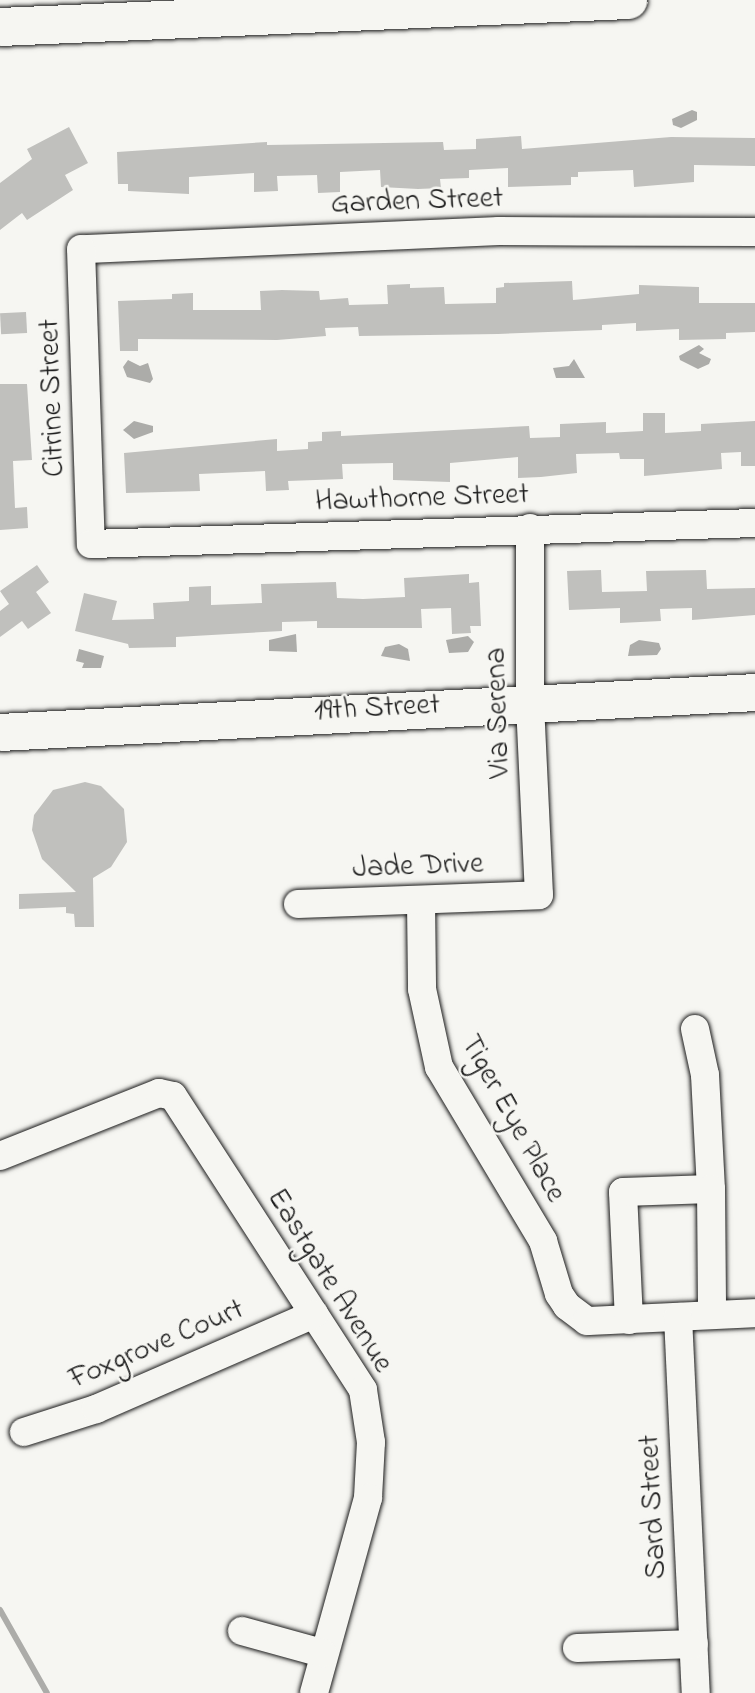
<!DOCTYPE html>
<style>
body{margin:0}
#map{position:relative;width:755px;height:1693px;overflow:hidden;background:#f6f6f2;font-family:"Indie Flower",sans-serif}
div>[style]{position:absolute}
.water>*{inset:0;background:#acaca9}
.stream>*{height:6px;margin:-3px;padding:0 3px;transform-origin:3px;border-radius:3px;background:#acaca9}
.building>*{inset:0;background:#c0c0bd;transform-origin:0 0}
.roads{filter:drop-shadow(0 0 2px #1c1c1c) drop-shadow(0 0 2px #1c1c1c)}
.minor>*{height:28px;margin:-14px;padding:0 14px;transform-origin:14px;border-radius:14px;background:#f6f6f2}
.major>*{height:37px;margin:-18.5px;padding:0 18.5px;transform-origin:18.5px;border-radius:18.5px;background:#f6f6f2}
.highway>*{height:38px;margin:-19px;padding:0 19px;transform-origin:19px;border-radius:19px;background:#f6f6f2}
span{translate:-50% -50%;white-space:nowrap;text-align:center;line-height:1.15;-webkit-text-stroke:5px #f6f6f2;paint-order:stroke}
.street-label{font-size:30px;color:#1c1c1c}
</style>
<div id="map">
<div class="water">
<div style="clip-path:polygon(692px 110px,697px 112px,697px 120px,681px 128px,673px 125px,672px 119px)"></div>
<div style="clip-path:polygon(699px 345px,704px 349px,699px 353px,711px 359px,709px 364px,698px 369px,680px 360px,679px 356px)"></div>
<div style="clip-path:polygon(574px 359px,585px 378px,556px 378px,553px 368px,569px 366px)"></div>
<div style="clip-path:polygon(128px 360px,140px 366px,148px 363px,153px 379px,150px 383px,127px 377px,123px 367px)"></div>
<div style="clip-path:polygon(134px 421px,153px 426px,153px 432px,134px 439px,123px 430px)"></div>
<div style="clip-path:polygon(296px 634px,297px 652px,269px 651px,269px 640px)"></div>
<div style="clip-path:polygon(468px 636px,474px 642px,468px 652px,449px 653px,446px 640px)"></div>
<div style="clip-path:polygon(639px 640px,659px 643px,661px 649px,657px 655px,628px 656px,630px 645px)"></div>
<div style="clip-path:polygon(399px 644px,408px 649px,410px 661px,381px 656px,385px 647px)"></div>
<div style="clip-path:polygon(79px 649px,104px 656px,101px 668px,82px 668px,84px 663px,76px 661px)"></div>
</div>
<div class="stream">
<div style="left:0;top:1610px;width:95px;rotate:60.5deg"></div>
</div>
<div class="building">
<div style="clip-path:polygon(69px 127px,88px 163px,65px 175px,73px 190px,27px 220px,22px 213px,0 230px,0 183px,32px 159px,27px 149px)"></div>
<div style="clip-path:polygon(521px 136px,522px 149px,671px 137px,755px 138px,755px 166px,694px 165px,694px 182px,634px 187px,633px 170px,578px 172px,578px 177px,571px 177px,571px 185px,508px 187px,508px 168px,469px 170px,469px 178px,440px 179px,441px 188px,418px 189px,381px 187px,380px 170px,340px 172px,340px 192px,318px 193px,317px 175px,277px 176px,278px 191px,254px 192px,254px 173px,189px 177px,189px 194px,128px 191px,128px 184px,118px 184px,117px 152px,267px 142px,267px 145px,443px 142px,444px 150px,476px 149px,476px 139px)"></div>
<div style="clip-path:polygon(572px 281px,573px 300px,639px 294px,639px 285px,699px 287px,699px 303px,755px 303px,755px 332px,726px 333px,726px 339px,679px 340px,679px 329px,636px 331px,636px 323px,602px 325px,602px 330px,498px 334px,359px 336px,358px 327px,325px 328px,326px 336px,277px 340px,138px 339px,138px 351px,120px 351px,118px 301px,172px 299px,172px 294px,193px 293px,193px 310px,261px 310px,260px 291px,282px 290px,319px 291px,320px 300px,348px 298px,349px 305px,388px 304px,387px 285px,410px 284px,410px 288px,444px 287px,445px 304px,496px 303px,496px 288px,504px 287px,504px 283px)"></div>
<div style="left:26px;top:312px;width:21px;height:26px;rotate:87deg"></div>
<div style="clip-path:polygon(0 384px,27px 384px,32px 460px,13px 461px,15px 508px,27px 507px,28px 528px,0 530px)"></div>
<div style="clip-path:polygon(643px 413px,665px 413px,665px 433px,701px 431px,701px 424px,755px 421px,755px 466px,741px 466px,741px 452px,721px 453px,722px 469px,644px 476px,644px 459px,620px 459px,619px 453px,576px 454px,577px 473px,541px 477px,518px 478px,518px 457px,450px 463px,450px 482px,393px 480px,393px 463px,342px 464px,343px 479px,288px 481px,289px 490px,266px 491px,265px 471px,199px 474px,200px 491px,126px 493px,124px 453px,277px 439px,277px 451px,308px 449px,308px 442px,322px 441px,322px 432px,341px 431px,341px 436px,529px 426px,530px 438px,560px 437px,560px 424px,606px 422px,606px 433px,643px 431px)"></div>
<div style="clip-path:polygon(37px 565px,49px 582px,36px 592px,51px 613px,28px 629px,22px 621px,0 637px,0 611px,9px 604px,0 591px)"></div>
<div style="clip-path:polygon(601px 570px,602px 592px,647px 591px,646px 571px,706px 570px,707px 589px,755px 588px,755px 615px,692px 620px,692px 608px,660px 609px,661px 621px,620px 623px,620px 608px,569px 610px,567px 571px)"></div>
<div style="clip-path:polygon(469px 574px,469px 583px,479px 582px,481px 626px,470px 626px,471px 633px,452px 634px,451px 608px,421px 609px,422px 628px,317px 628px,317px 621px,282px 622px,282px 631px,176px 637px,176px 647px,129px 648px,128px 644px,75px 631px,84px 593px,117px 601px,112px 620px,154px 619px,153px 603px,189px 601px,189px 587px,211px 586px,211px 605px,262px 603px,261px 584px,336px 582px,337px 598px,363px 599px,405px 597px,404px 578px)"></div>
<div style="clip-path:polygon(85px 782px,101px 786px,124px 809px,127px 842px,111px 867px,93px 878px,94px 927px,75px 927px,74px 914px,66px 913px,66px 907px,19px 909px,19px 894px,76px 892px,42px 859px,32px 830px,34px 815px,53px 790px)"></div>
</div>
<div class="roads">
<div class="minor">
<div style="left:755px;top:232px;width:256px;rotate:-179.8deg"></div>
<div style="left:499px;top:231px;width:418px;rotate:177.5deg"></div>
<div style="left:81px;top:249px;width:295px;rotate:88.1deg"></div>
<div style="left:91px;top:544px;width:664px;rotate:-1.81deg"></div>
<div style="left:421px;top:902px;width:87px;rotate:89.3deg"></div>
<div style="left:422px;top:989px;width:80px;rotate:77.7deg"></div>
<div style="left:439px;top:1067px;width:203px;rotate:59.1deg"></div>
<div style="left:543px;top:1241px;width:55px;rotate:73.2deg"></div>
<div style="left:559px;top:1294px;width:14px;rotate:56deg"></div>
<div style="left:567px;top:1306px;width:25px;rotate:37deg"></div>
<div style="left:587px;top:1321px;width:168px;rotate:-2.7deg"></div>
<div style="left:298px;top:904px;width:241px;rotate:-2.1deg"></div>
<div style="left:539px;top:895px;width:194px;rotate:-92.7deg"></div>
<div style="left:530px;top:701px;width:173px;rotate:-90deg"></div>
<div style="left:695px;top:1029px;width:47px;rotate:77.7deg"></div>
<div style="left:705px;top:1075px;width:114px;rotate:87deg"></div>
<div style="left:0;top:1156px;width:171px;rotate:-21.6deg"></div>
<div style="left:159px;top:1093px;width:14px;rotate:12deg"></div>
<div style="left:173px;top:1096px;width:350px;rotate:57.1deg"></div>
<div style="left:363px;top:1390px;width:53px;rotate:81.3deg"></div>
<div style="left:371px;top:1442px;width:56px;rotate:93.1deg"></div>
<div style="left:368px;top:1498px;width:202px;rotate:105.5deg"></div>
<div style="left:678px;top:1317px;width:376px;rotate:87.3deg"></div>
<div style="left:629px;top:1320px;width:128px;rotate:-92.7deg"></div>
<div style="left:623px;top:1192px;width:88px;rotate:-2deg"></div>
<div style="left:711px;top:1189px;width:126px;rotate:89.5deg"></div>
<div style="left:24px;top:1432px;width:76px;rotate:-17.7deg"></div>
<div style="left:96px;top:1409px;width:238px;rotate:-23.5deg"></div>
<div style="left:242px;top:1631px;width:83px;rotate:15.4deg"></div>
<div style="left:577px;top:1648px;width:117px;rotate:-2deg"></div>
</div>
<div class="major">
<div style="left:0;top:732px;width:756px;rotate:-3.03deg"></div>
</div>
<div class="highway">
<div style="left:0;top:27px;width:629px;rotate:-2.46deg"></div>
</div>
</div>
<div class="street-label">
<span style="left:417px;top:202px;rotate:-2deg">Garden Street</span>
<span style="left:53px;top:398px;rotate:-92deg">Citrine Street</span>
<span style="left:422px;top:499px;rotate:-2deg">Hawthorne Street</span>
<span style="left:377px;top:709px;rotate:-3deg">19th Street</span>
<span style="left:499px;top:713px;rotate:-92deg">Via Serena</span>
<span style="left:418px;top:867px;rotate:-2deg">Jade Drive</span>
<span style="left:512px;top:1119px;rotate:61deg">Tiger Eye Place</span>
<span style="left:329px;top:1281px;rotate:58deg">Eastgate Avenue</span>
<span style="left:157px;top:1345px;rotate:-23deg">Foxgrove Court</span>
<span style="left:654px;top:1507px;rotate:-93deg">Sard Street</span>
</div>
</div>
